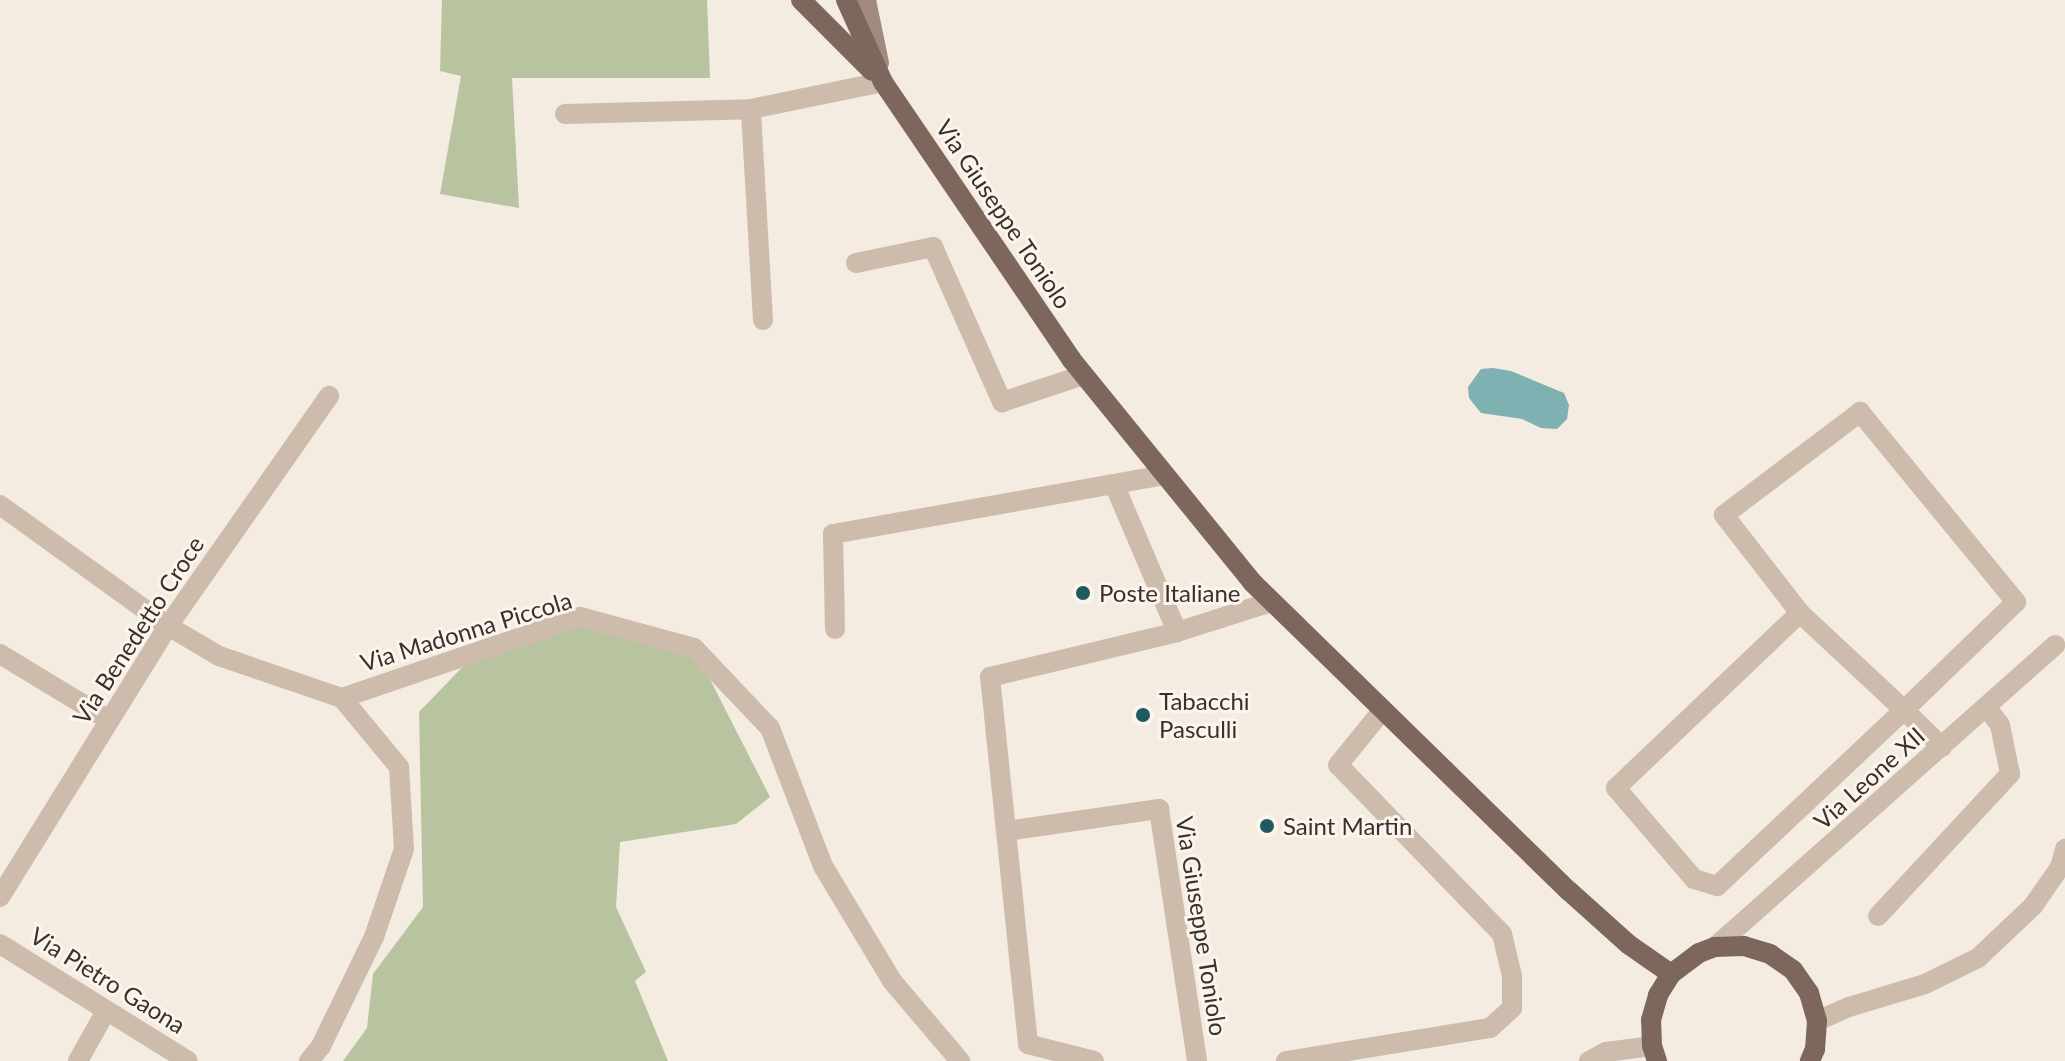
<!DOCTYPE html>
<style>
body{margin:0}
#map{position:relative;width:2065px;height:1061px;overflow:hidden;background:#f4ebe1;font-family:Lato,sans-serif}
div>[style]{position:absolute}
.green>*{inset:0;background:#b8c4a0}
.water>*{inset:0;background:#7fb0b2}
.lane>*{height:20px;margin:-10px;padding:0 10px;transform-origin:10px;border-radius:10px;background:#cdbbac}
.street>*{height:20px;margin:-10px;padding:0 10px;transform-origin:10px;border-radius:10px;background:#cdbbac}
.secondary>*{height:20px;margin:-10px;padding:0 10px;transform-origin:10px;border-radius:10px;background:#a18a7d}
.primary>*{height:20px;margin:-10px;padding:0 10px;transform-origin:10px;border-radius:10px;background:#7d675c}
.dots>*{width:22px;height:22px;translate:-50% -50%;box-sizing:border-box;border:4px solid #fbf5ee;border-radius:50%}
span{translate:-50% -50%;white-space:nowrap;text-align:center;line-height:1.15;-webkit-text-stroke:6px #fbf5ee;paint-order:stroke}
.street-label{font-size:24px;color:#3b302b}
.poi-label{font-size:24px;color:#3b302b}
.left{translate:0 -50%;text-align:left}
</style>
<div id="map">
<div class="green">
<div style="clip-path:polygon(442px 0,707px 0,710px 78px,512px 78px,519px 208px,440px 194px,461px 76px,440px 71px)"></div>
<div style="clip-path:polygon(580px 617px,694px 648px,770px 797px,736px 824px,620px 842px,616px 907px,646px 972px,635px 981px,668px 1061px,343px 1061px,367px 1028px,373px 974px,423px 907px,419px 712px,477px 652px)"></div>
</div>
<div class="water">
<div style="clip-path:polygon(1493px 368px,1511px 371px,1564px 393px,1569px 405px,1567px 419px,1557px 429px,1541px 428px,1522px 419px,1481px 413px,1469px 398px,1468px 387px,1481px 369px)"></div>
</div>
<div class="lane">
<div style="left:1878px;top:916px;width:194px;rotate:-47.1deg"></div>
<div style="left:2010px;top:774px;width:50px;rotate:-101.5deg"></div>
<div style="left:2000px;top:725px;width:20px;rotate:-127deg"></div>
<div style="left:1817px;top:1021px;width:35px;rotate:-24deg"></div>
<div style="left:1849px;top:1007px;width:79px;rotate:-16.8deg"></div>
<div style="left:1925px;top:984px;width:59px;rotate:-26.1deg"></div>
<div style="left:1978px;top:958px;width:76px;rotate:-43.4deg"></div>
<div style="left:2033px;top:906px;width:47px;rotate:-55.3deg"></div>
<div style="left:2060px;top:867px;width:19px;rotate:-74deg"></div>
</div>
<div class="street">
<div style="left:565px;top:114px;width:186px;rotate:-1.5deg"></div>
<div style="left:856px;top:263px;width:79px;rotate:-11.7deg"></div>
<div style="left:933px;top:247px;width:170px;rotate:66deg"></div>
<div style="left:1002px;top:402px;width:85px;rotate:-18.4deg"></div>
<div style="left:763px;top:320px;width:211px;rotate:-93.3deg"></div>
<div style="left:751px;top:109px;width:135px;rotate:-11.6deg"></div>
<div style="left:1114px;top:484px;width:161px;rotate:66.9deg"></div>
<div style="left:0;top:505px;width:207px;rotate:35.8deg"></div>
<div style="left:168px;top:626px;width:59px;rotate:30.5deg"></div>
<div style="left:219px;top:656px;width:130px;rotate:18.9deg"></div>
<div style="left:342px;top:698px;width:251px;rotate:-18.8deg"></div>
<div style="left:580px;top:617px;width:118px;rotate:15.2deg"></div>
<div style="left:694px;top:648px;width:110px;rotate:46.5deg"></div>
<div style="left:770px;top:728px;width:148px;rotate:69deg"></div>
<div style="left:823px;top:866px;width:134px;rotate:59deg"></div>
<div style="left:892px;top:981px;width:105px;rotate:49.6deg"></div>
<div style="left:1800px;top:613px;width:124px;rotate:-127.8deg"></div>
<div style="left:1724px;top:515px;width:171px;rotate:-37.1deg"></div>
<div style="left:1860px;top:412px;width:246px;rotate:50.6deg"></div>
<div style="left:2016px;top:602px;width:156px;rotate:136deg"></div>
<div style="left:1904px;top:710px;width:257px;rotate:136.7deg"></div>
<div style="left:1717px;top:886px;width:24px;rotate:-163deg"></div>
<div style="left:1694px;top:879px;width:120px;rotate:-130.6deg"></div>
<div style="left:1616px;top:788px;width:254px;rotate:-43.6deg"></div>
<div style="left:1800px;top:613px;width:142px;rotate:43deg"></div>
<div style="left:1904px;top:710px;width:53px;rotate:44.2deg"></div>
<div style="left:835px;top:629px;width:95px;rotate:-91.2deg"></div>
<div style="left:833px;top:534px;width:336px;rotate:-10.1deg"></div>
<div style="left:0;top:654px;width:127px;rotate:31.2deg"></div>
<div style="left:1006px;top:831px;width:155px;rotate:-8.2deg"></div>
<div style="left:1159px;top:809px;width:255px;rotate:81.4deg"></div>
<div style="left:0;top:897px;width:319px;rotate:-58.2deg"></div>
<div style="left:168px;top:626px;width:281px;rotate:-55deg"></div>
<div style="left:0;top:944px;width:221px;rotate:31.9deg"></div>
<div style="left:1715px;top:947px;width:455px;rotate:-41.6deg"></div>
<div style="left:78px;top:1061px;width:57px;rotate:-60.8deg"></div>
<div style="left:309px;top:1061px;width:19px;rotate:-51deg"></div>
<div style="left:321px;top:1046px;width:121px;rotate:-64.1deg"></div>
<div style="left:374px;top:937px;width:93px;rotate:-71.2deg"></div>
<div style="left:404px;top:849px;width:82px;rotate:-93.5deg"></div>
<div style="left:399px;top:767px;width:89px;rotate:-129.6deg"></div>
<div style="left:1094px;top:1061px;width:68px;rotate:-165.6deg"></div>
<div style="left:1028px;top:1044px;width:369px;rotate:-95.9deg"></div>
<div style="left:990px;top:677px;width:192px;rotate:-13.5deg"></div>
<div style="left:1177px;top:632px;width:99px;rotate:-17.7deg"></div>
<div style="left:1286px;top:1061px;width:207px;rotate:-9.2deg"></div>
<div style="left:1490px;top:1028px;width:30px;rotate:-42deg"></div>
<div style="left:1512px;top:1008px;width:32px;rotate:-90deg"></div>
<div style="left:1512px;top:976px;width:43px;rotate:-103.4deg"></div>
<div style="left:1502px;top:934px;width:235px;rotate:-134.1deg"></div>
<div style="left:1338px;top:765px;width:68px;rotate:-50.9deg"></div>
<div style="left:1589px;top:1061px;width:19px;rotate:-28deg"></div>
<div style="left:1606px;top:1052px;width:46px;rotate:-7.4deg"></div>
</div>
<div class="secondary">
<div style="left:866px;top:0;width:64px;rotate:78.3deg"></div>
</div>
<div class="primary">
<div style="left:801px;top:0;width:100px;rotate:45deg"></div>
<div style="left:846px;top:0;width:90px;rotate:65.7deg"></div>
<div style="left:883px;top:82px;width:335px;rotate:55.8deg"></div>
<div style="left:1071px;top:359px;width:287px;rotate:50.9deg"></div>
<div style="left:1252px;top:582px;width:443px;rotate:44.3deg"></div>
<div style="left:1569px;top:891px;width:79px;rotate:41.9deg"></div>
<div style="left:1628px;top:944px;width:52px;rotate:34.9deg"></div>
<div style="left:1657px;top:1061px;width:16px;rotate:-108deg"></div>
<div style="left:1652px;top:1046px;width:26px;rotate:-92deg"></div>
<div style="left:1651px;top:1020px;width:26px;rotate:-74deg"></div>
<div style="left:1658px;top:995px;width:25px;rotate:-58deg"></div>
<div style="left:1671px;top:974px;width:35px;rotate:-37deg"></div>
<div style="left:1699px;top:953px;width:17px;rotate:-21deg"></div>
<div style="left:1715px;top:947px;width:29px;rotate:-2deg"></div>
<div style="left:1744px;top:946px;width:27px;rotate:17deg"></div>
<div style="left:1770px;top:954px;width:28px;rotate:35deg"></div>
<div style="left:1793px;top:970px;width:28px;rotate:55deg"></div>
<div style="left:1809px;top:993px;width:29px;rotate:74deg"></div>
<div style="left:1817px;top:1021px;width:28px;rotate:94deg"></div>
<div style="left:1815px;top:1049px;width:13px;rotate:113deg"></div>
</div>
<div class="dots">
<div style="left:1083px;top:593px;background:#1f5a5e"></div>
<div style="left:1143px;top:715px;background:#1f5a5e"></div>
<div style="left:1267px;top:826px;background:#1f5a5e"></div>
</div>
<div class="street-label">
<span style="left:1004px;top:214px;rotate:56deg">Via Giuseppe Toniolo</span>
<span style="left:138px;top:630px;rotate:-57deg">Via Benedetto Croce</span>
<span style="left:466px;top:631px;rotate:-17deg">Via Madonna Piccola</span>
<span style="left:1869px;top:778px;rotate:-42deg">Via Leone XII</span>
<span style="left:1202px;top:926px;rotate:81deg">Via Giuseppe Toniolo</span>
<span style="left:108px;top:980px;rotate:32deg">Via Pietro Gaona</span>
</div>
<div class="poi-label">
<span class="left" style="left:1099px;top:593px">Poste Italiane</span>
<span class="left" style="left:1159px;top:715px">Tabacchi<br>Pasculli</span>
<span class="left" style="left:1283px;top:826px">Saint Martin</span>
</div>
</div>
